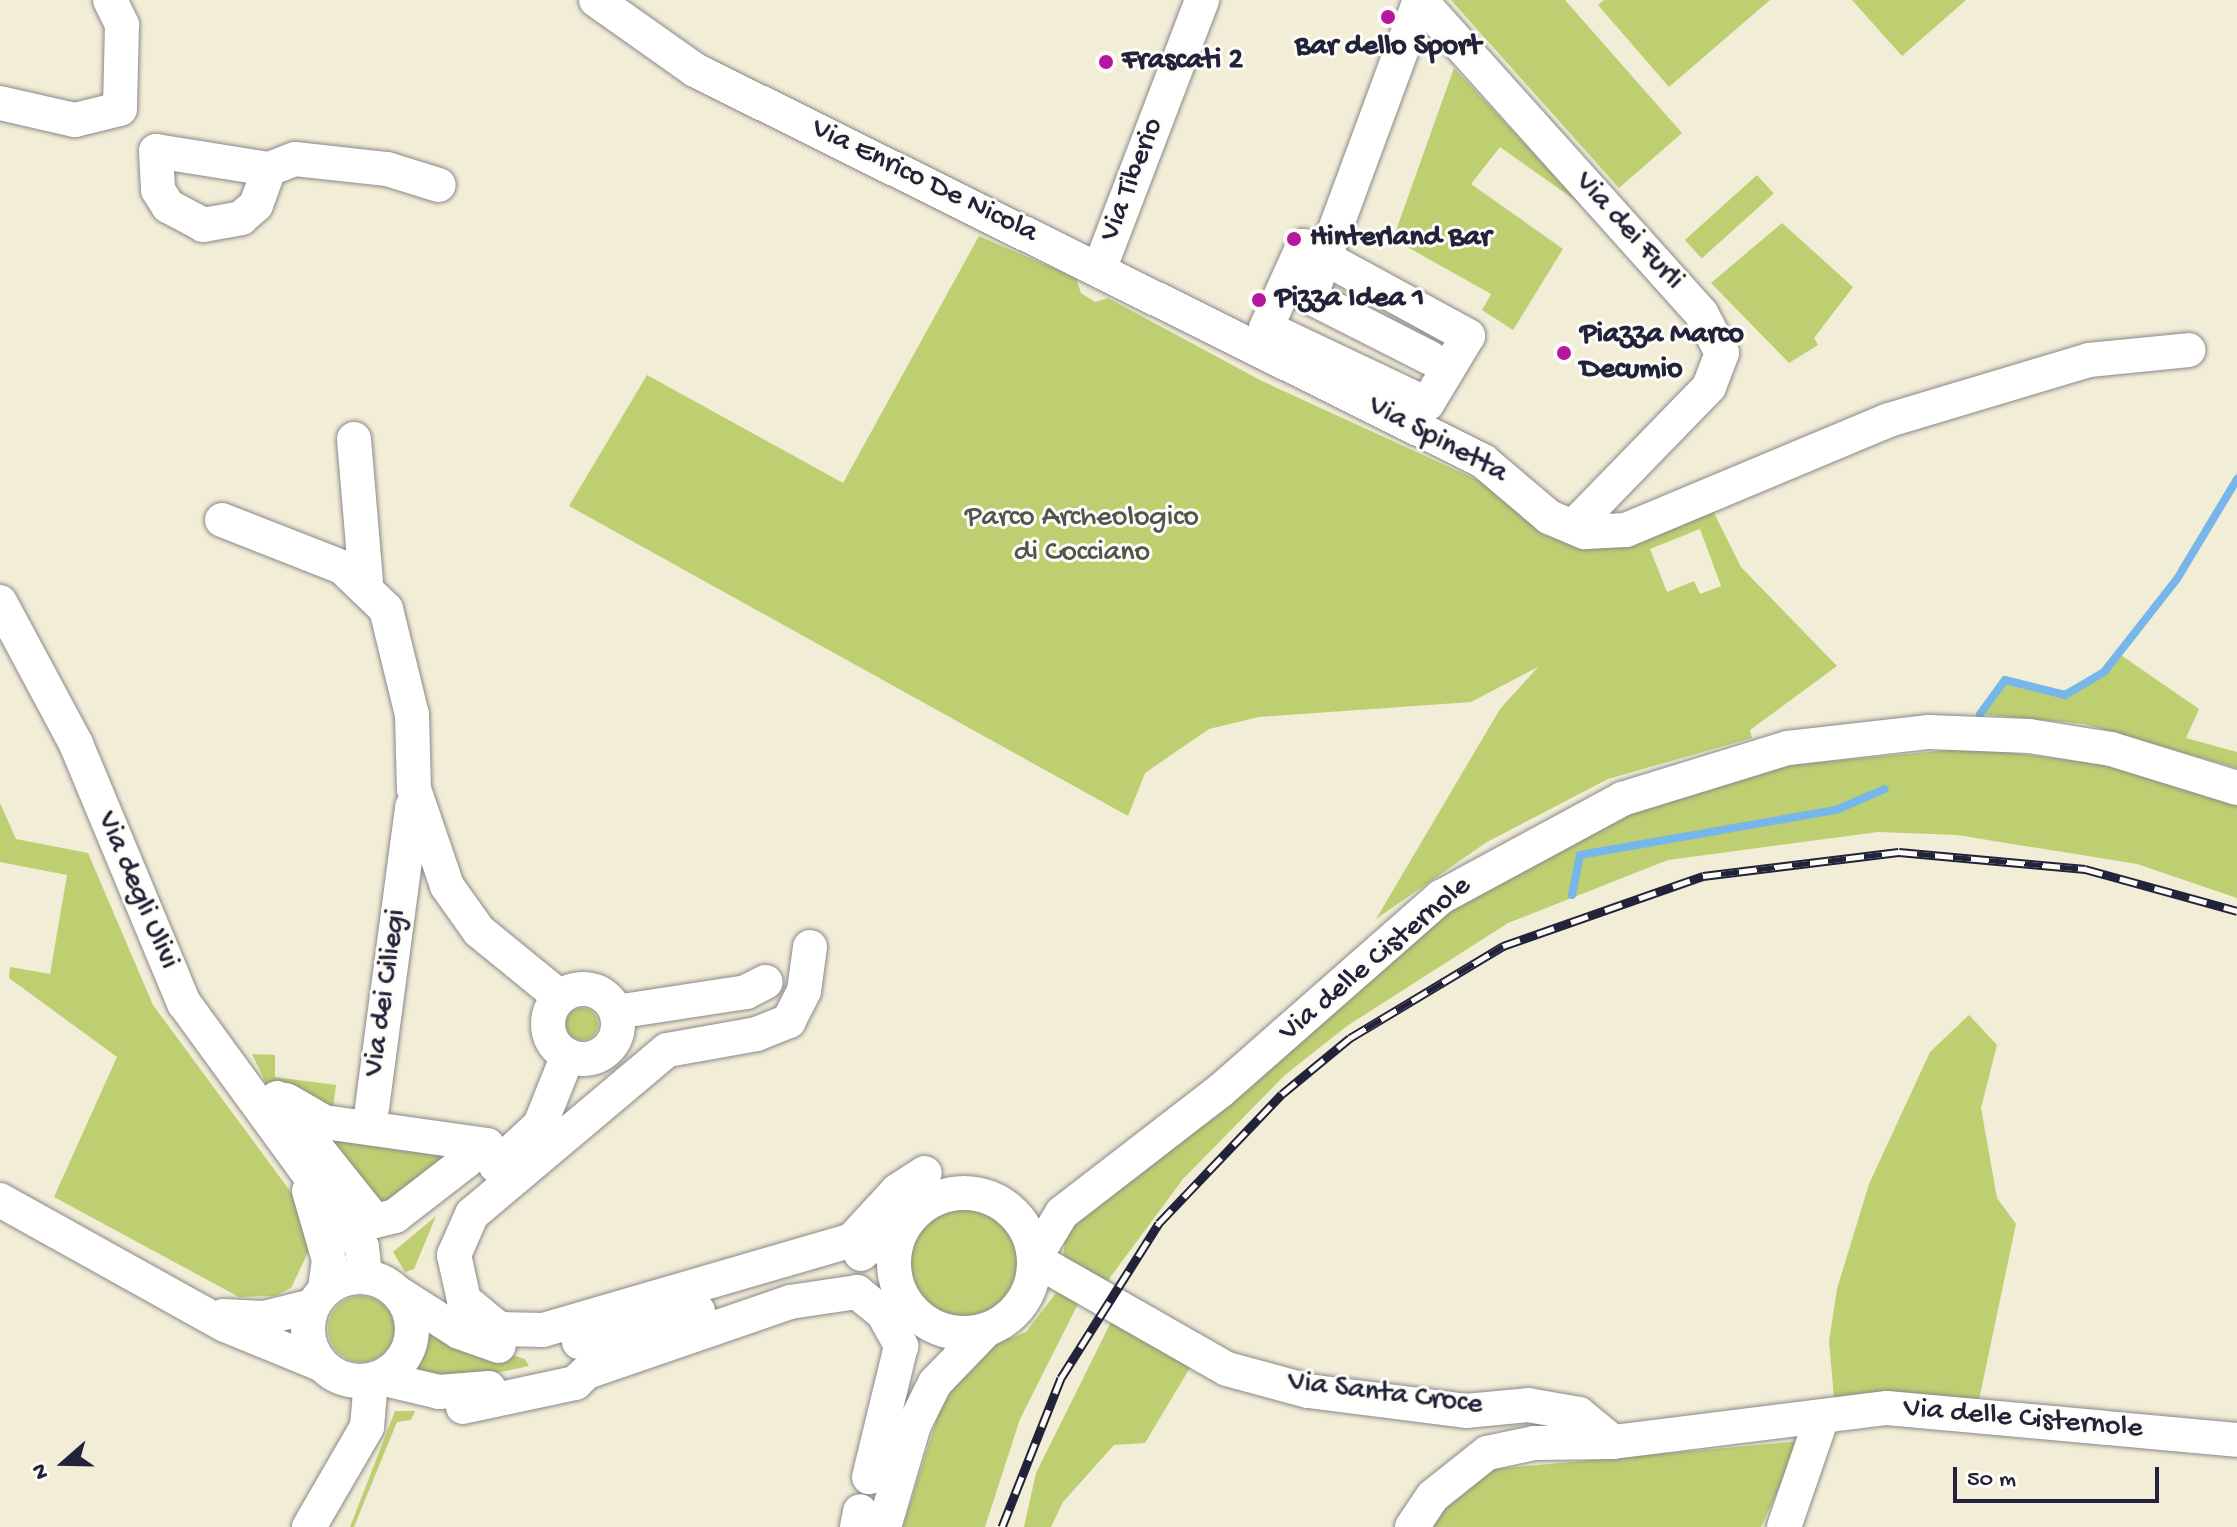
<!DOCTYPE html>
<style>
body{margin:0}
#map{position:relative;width:2237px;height:1527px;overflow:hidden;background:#f2edd7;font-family:"Gochi Hand",sans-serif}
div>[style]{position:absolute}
.green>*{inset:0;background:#becf72;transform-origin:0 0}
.round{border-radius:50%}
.stream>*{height:8px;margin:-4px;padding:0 4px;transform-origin:4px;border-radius:4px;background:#76b6ea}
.roads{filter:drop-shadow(0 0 2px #8a8889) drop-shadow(0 0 2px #8a8889)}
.minor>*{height:34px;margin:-17px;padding:0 17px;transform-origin:17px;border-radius:17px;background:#fff}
.minor>.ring{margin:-17px;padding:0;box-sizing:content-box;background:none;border:34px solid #fff;border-radius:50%}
.rail>*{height:9px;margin-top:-4.5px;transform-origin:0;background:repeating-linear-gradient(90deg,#fdfcf7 0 18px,#22223b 0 36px);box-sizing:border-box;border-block:2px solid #22223b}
.dots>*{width:22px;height:22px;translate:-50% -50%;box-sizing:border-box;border:4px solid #fdfcf7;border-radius:50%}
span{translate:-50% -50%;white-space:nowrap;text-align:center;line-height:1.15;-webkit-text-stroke:6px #fdfcf7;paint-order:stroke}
.poi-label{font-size:30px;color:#22223b;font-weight:700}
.left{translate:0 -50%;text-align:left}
.street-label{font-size:30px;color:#22223b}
.park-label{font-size:30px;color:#51564c}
.north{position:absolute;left:24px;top:1423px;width:80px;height:80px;-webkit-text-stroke:6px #fdfcf7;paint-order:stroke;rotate:250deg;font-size:22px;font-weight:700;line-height:32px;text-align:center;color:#22223b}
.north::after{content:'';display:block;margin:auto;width:28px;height:36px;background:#22223b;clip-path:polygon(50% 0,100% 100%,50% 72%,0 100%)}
.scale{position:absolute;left:1953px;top:1467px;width:206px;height:36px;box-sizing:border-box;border:4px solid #22223b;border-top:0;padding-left:10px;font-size:24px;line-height:28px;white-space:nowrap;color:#22223b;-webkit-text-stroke:6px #fdfcf7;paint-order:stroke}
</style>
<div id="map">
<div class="green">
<div style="clip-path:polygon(1451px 0,1565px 0,1682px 133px,1619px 188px)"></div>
<div style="clip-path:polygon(1604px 0,1770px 0,1669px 87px,1598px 5px)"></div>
<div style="clip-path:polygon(1852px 0,1966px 0,1902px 56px)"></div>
<div style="clip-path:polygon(1454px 68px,1582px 205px,1500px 147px,1471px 184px,1563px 249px,1513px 330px,1482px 310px,1491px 294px,1393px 239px)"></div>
<div style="left:1757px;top:175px;width:25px;height:97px;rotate:48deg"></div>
<div style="clip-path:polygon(1782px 223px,1853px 287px,1814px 338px,1818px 345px,1789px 363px,1711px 283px)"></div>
<div style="clip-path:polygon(evenodd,979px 236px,1076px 278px,1081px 293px,1095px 302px,1108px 298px,1262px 381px,1495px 488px,1544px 535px,1569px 543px,1712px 509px,1741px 567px,1837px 666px,1750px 730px,1752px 738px,1608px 779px,1487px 842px,1376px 919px,1500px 709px,1538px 667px,1471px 702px,1259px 717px,1209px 729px,1145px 773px,1128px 816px,569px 506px,647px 375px,843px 483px,979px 236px,1700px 529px,1721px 586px,1700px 594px,1694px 581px,1667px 592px,1650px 549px,1700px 529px)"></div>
<div style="clip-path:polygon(2118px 653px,2199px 709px,2186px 738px,2237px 752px,2237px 768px,2084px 724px,1980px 714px,2005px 680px,2065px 695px,2093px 681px)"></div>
<div style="clip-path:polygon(1972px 748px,2114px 766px,2237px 805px,2237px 898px,2137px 864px,1957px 835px,1878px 832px,1668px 860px,1508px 923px,1347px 1026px,1285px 1075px,1183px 1179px,1103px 1287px,1063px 1258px,1066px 1231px,1443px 915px,1632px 809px,1777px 766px)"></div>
<div style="clip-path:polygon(0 803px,16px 839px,88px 853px,153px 1005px,302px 1207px,314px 1240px,291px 1288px,275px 1296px,239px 1297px,54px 1197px,117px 1057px,9px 978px,10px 967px,50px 974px,67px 875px,0 862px)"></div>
<div class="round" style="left:566px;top:1008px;width:32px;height:32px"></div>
<div style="clip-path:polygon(1969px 1015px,1997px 1045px,1981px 1108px,1997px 1198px,2016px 1224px,1979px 1400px,1834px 1398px,1829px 1341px,1837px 1289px,1869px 1184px,1930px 1052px)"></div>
<div style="clip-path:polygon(252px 1054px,275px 1055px,275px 1077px,336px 1085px,331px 1123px,487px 1145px,395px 1216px,267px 1085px)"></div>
<div class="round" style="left:903px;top:1204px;width:114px;height:114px"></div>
<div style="clip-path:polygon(436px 1216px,414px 1269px,405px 1272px,393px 1252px)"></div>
<div style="clip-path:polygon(1056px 1293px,1082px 1296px,1020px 1419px,985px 1527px,903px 1527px,946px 1389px,980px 1350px,1026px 1332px)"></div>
<div class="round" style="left:328px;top:1296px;width:66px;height:66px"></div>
<div style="clip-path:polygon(1116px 1312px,1194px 1361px,1145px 1443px,1114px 1445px,1063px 1502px,1051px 1527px,1024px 1527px,1036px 1473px)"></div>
<div style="clip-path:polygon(431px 1330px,525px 1359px,529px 1366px,469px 1379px,404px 1372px)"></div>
<div style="clip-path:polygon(395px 1411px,415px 1411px,411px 1420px,397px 1422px,354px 1527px,350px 1527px)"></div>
<div style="clip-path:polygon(1801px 1441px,1761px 1527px,1425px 1527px,1483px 1470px)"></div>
</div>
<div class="stream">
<div style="left:1980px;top:714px;width:42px;rotate:-53.7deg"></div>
<div style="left:2005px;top:680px;width:62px;rotate:14deg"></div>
<div style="left:2065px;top:695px;width:45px;rotate:-30.5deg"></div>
<div style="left:2104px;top:672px;width:118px;rotate:-51.9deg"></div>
<div style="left:2177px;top:579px;width:117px;rotate:-59deg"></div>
<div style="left:1572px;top:895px;width:41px;rotate:-78.7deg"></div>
<div style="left:1580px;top:855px;width:260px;rotate:-10deg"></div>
<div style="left:1836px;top:810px;width:53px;rotate:-23.2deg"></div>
</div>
<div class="roads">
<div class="minor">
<div style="left:110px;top:0;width:28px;rotate:64deg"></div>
<div style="left:122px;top:25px;width:84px;rotate:91.4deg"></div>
<div style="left:596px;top:0;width:121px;rotate:35.3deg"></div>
<div style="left:695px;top:70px;width:880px;rotate:26.39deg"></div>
<div style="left:1483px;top:461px;width:87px;rotate:40.3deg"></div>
<div style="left:1549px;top:517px;width:39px;rotate:23deg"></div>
<div style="left:1585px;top:532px;width:41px;rotate:-2.8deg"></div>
<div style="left:1626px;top:530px;width:285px;rotate:-22.7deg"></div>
<div style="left:1889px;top:420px;width:209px;rotate:-16.7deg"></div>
<div style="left:2089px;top:360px;width:100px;rotate:-5.7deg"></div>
<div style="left:1420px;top:0;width:421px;rotate:48.1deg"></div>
<div style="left:1701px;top:313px;width:45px;rotate:62.3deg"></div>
<div style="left:1722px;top:353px;width:36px;rotate:111deg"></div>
<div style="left:1709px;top:387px;width:195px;rotate:134.2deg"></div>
<div style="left:1420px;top:0;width:317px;rotate:110.3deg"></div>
<div style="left:1310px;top:297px;width:135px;rotate:26.9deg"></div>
<div style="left:0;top:103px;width:77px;rotate:12.8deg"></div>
<div style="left:75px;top:120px;width:46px;rotate:-13.7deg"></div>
<div style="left:156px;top:151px;width:114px;rotate:9.1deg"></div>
<div style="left:269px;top:169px;width:28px;rotate:-21deg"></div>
<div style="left:295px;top:159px;width:93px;rotate:6.2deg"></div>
<div style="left:387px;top:169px;width:54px;rotate:17.1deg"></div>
<div style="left:156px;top:151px;width:39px;rotate:87deg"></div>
<div style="left:158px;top:190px;width:19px;rotate:58deg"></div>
<div style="left:168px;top:206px;width:40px;rotate:28deg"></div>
<div style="left:203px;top:225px;width:39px;rotate:-10deg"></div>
<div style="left:241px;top:218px;width:20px;rotate:-41deg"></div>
<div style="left:256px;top:205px;width:38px;rotate:-70deg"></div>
<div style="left:1303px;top:246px;width:188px;rotate:28.6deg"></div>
<div style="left:1468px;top:336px;width:79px;rotate:121.1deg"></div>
<div style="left:1427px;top:404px;width:178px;rotate:-154.7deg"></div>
<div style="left:1266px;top:328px;width:90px;rotate:-65.7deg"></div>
<div style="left:1099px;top:270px;width:289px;rotate:-69.1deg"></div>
<div style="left:354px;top:439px;width:144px;rotate:85.2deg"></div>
<div style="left:222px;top:520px;width:129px;rotate:21.4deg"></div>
<div style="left:342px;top:567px;width:61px;rotate:43.7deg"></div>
<div style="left:386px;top:609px;width:109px;rotate:76.2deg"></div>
<div style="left:412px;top:715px;width:74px;rotate:88.5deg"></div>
<div style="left:414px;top:789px;width:102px;rotate:71.2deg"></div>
<div style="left:447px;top:886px;width:55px;rotate:54.6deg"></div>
<div style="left:479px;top:931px;width:104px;rotate:39.2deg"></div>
<div style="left:0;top:602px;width:161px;rotate:61.8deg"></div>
<div style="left:76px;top:744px;width:281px;rotate:67.4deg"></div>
<div style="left:184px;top:1003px;width:302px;rotate:53.9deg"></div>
<div style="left:362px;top:1247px;width:30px;rotate:84deg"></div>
<div style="left:810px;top:947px;width:44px;rotate:97.8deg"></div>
<div style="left:804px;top:991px;width:34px;rotate:117deg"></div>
<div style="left:789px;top:1021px;width:35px;rotate:158deg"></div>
<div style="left:757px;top:1034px;width:91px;rotate:169.9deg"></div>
<div style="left:667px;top:1050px;width:255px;rotate:139.9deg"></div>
<div style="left:472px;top:1214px;width:45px;rotate:113.7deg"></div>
<div style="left:454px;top:1255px;width:46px;rotate:77.5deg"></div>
<div style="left:464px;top:1300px;width:45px;rotate:39.6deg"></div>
<div style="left:499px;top:1329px;width:44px;rotate:1.3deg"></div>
<div style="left:543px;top:1330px;width:322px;rotate:-16.2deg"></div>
<div style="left:852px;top:1240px;width:67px;rotate:-47.4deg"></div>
<div style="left:897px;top:1191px;width:33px;rotate:-33deg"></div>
<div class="ring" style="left:548px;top:989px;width:36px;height:36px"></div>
<div style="left:616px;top:1012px;width:132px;rotate:-8.7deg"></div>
<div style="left:746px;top:992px;width:22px;rotate:-27deg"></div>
<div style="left:277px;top:1098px;width:157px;rotate:51.5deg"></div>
<div style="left:375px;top:1221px;width:21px;rotate:-14deg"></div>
<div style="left:395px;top:1216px;width:116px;rotate:-37.7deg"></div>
<div style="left:286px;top:1100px;width:44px;rotate:30.1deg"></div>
<div style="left:324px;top:1122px;width:165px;rotate:8deg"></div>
<div style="left:372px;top:1108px;width:304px;rotate:-82.4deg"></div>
<div style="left:496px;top:1166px;width:60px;rotate:-43deg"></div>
<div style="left:540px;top:1125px;width:75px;rotate:-68.2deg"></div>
<div style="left:309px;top:1191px;width:72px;rotate:73.8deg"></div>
<div style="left:329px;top:1260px;width:30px;rotate:98deg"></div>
<div class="ring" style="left:894px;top:1193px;width:106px;height:106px"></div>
<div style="left:0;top:1200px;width:257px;rotate:29.1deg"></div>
<div style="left:225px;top:1325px;width:103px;rotate:22.3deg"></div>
<div style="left:861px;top:1254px;width:68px;rotate:-38.4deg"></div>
<div style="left:1034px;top:1259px;width:54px;rotate:-58.7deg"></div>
<div style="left:1062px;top:1213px;width:200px;rotate:-37.7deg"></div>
<div style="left:1220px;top:1091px;width:294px;rotate:-41.3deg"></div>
<div style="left:1441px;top:897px;width:206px;rotate:-28.4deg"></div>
<div style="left:1622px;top:799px;width:174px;rotate:-17.1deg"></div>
<div style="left:1788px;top:748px;width:142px;rotate:-6.5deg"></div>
<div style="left:1929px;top:732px;width:100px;rotate:2.3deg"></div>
<div style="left:2029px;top:736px;width:83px;rotate:9deg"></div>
<div style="left:2111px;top:749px;width:132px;rotate:17.2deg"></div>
<div style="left:1034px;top:1259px;width:222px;rotate:29.7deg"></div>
<div style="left:1227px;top:1369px;width:84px;rotate:15.2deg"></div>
<div style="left:1308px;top:1391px;width:159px;rotate:7.2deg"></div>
<div style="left:1466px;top:1411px;width:62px;rotate:-5.5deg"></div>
<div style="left:1528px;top:1405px;width:52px;rotate:10deg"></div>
<div style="left:1579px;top:1414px;width:44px;rotate:39.5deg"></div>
<div class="ring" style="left:308px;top:1277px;width:70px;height:70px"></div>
<div style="left:398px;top:1293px;width:72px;rotate:32.6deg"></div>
<div style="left:459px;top:1332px;width:42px;rotate:19.3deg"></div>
<div style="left:223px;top:1316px;width:41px;rotate:2.8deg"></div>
<div style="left:264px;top:1318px;width:50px;rotate:-13.8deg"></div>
<div style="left:579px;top:1342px;width:123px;rotate:-14.6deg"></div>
<div style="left:380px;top:1378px;width:61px;rotate:13.3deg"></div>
<div style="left:439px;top:1392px;width:50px;rotate:-4.6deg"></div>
<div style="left:463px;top:1407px;width:115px;rotate:-12.1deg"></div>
<div style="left:575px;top:1383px;width:16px;rotate:-43deg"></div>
<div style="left:587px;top:1372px;width:215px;rotate:-19deg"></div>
<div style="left:790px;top:1302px;width:68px;rotate:-8.5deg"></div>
<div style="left:857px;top:1292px;width:33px;rotate:39deg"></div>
<div style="left:883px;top:1313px;width:38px;rotate:61deg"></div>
<div style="left:901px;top:1346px;width:135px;rotate:103.7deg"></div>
<div style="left:309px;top:1527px;width:116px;rotate:-59.9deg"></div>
<div style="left:367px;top:1427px;width:47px;rotate:-85.1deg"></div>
<div style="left:857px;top:1527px;width:16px;rotate:-79deg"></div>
<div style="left:884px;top:1527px;width:106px;rotate:-73.6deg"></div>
<div style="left:914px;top:1425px;width:47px;rotate:-63.4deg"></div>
<div style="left:935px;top:1383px;width:74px;rotate:-46.1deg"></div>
<div style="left:1412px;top:1527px;width:37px;rotate:-56deg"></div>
<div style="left:1433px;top:1496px;width:69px;rotate:-38.5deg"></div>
<div style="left:1487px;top:1453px;width:48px;rotate:-12deg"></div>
<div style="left:1534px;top:1443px;width:79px;rotate:-0.7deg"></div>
<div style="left:1613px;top:1442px;width:276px;rotate:-7.1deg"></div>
<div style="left:1887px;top:1408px;width:351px;rotate:5.2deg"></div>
<div style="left:1784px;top:1527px;width:116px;rotate:-70.9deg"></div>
</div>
</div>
<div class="rail">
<div style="left:1002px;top:1527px;width:160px;rotate:-68.4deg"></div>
<div style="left:1061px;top:1378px;width:183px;rotate:-57.7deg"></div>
<div style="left:1159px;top:1223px;width:178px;rotate:-46.4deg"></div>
<div style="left:1282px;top:1094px;width:88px;rotate:-39.5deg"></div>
<div style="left:1350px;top:1038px;width:179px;rotate:-31deg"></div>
<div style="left:1503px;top:946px;width:212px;rotate:-19.3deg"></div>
<div style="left:1703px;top:876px;width:197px;rotate:-7deg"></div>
<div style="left:1899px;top:852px;width:187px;rotate:5.2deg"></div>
<div style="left:2085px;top:869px;width:158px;rotate:15.4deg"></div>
</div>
<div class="dots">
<div style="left:1388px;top:17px;background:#b5179e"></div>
<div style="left:1106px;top:62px;background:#b5179e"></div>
<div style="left:1294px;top:239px;background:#b5179e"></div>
<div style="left:1259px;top:300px;background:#b5179e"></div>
<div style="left:1564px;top:353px;background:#b5179e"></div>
</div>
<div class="poi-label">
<span style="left:1388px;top:48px">Bar dello Sport</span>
<span class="left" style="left:1122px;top:62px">Frascati 2</span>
<span class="left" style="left:1310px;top:239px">Hinterland Bar</span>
<span class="left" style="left:1275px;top:300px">Pizza Idea 1</span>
<span class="left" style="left:1580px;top:353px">Piazza Marco<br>Decumio</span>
</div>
<div class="street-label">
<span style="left:1133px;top:180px;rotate:-69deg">Via Tiberio</span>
<span style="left:924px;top:182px;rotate:26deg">Via Enrico De Nicola</span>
<span style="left:1628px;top:232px;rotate:48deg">Via dei Furli</span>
<span style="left:1437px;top:441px;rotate:28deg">Via Spinetta</span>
<span style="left:136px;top:891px;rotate:67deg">Via degli Ulivi</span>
<span style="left:1376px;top:960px;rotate:-40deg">Via delle Cisternole</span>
<span style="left:387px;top:993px;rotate:-82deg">Via dei Ciliegi</span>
<span style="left:1385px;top:1395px;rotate:7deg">Via Santa Croce</span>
<span style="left:2023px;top:1420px;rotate:5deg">Via delle Cisternole</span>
</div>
<div class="park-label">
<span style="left:1082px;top:536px">Parco Archeologico<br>di Cocciano</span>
</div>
<div class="north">N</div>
<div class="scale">50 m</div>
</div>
